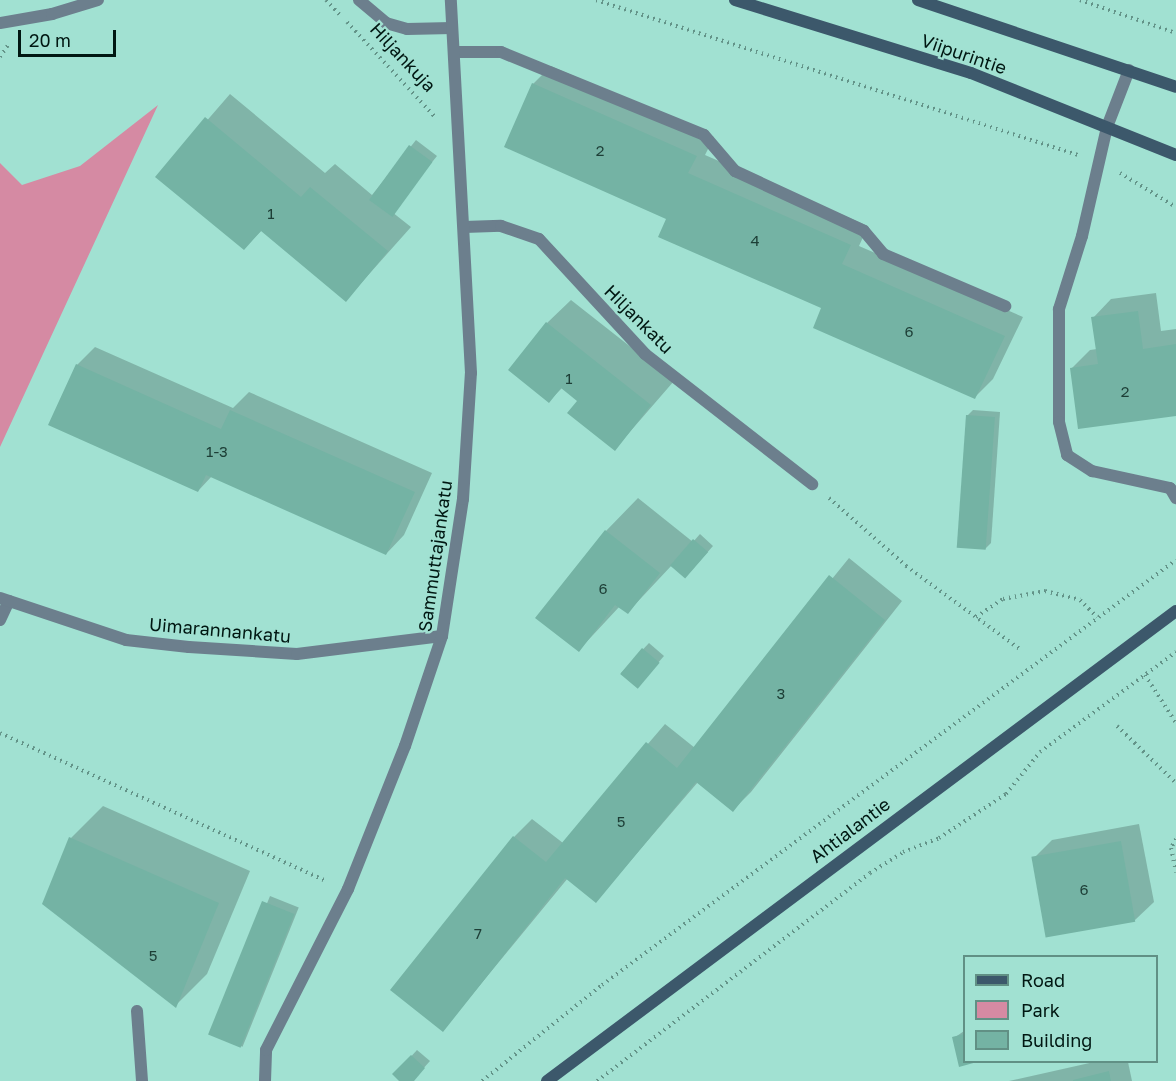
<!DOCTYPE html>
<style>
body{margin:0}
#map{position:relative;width:1176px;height:1081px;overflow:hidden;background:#a1e1d2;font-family:"Golos Text",sans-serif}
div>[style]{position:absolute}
.green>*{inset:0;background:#d58aa3}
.shadow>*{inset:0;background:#0003;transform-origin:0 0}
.building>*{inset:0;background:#74b3a4;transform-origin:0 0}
.path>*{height:4px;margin-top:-2px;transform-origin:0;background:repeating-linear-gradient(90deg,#639388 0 1.5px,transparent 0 6px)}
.service>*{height:12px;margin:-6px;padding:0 6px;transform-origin:6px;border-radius:6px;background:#6c7f8d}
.minor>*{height:12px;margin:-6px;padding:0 6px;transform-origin:6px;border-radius:6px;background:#6c7f8d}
.secondary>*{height:12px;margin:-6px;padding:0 6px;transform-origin:6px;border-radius:6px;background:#3c586b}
span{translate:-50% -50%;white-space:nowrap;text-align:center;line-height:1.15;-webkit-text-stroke:4.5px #a1e1d2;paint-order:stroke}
.number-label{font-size:15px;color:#1d3e36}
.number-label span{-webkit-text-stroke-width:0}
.street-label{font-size:18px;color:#001712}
.legend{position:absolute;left:963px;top:955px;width:195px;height:108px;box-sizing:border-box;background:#a1e1d2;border:2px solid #619085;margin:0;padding:8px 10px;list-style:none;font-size:18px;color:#001712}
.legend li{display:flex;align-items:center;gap:12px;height:30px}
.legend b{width:30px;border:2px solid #619085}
.scale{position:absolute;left:18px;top:30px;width:98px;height:27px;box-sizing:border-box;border:3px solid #001712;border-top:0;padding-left:8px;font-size:18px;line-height:21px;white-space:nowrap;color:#001712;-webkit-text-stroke:4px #a1e1d2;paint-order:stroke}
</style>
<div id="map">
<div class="green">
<div style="clip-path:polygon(158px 105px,0 447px,0 163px,22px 185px,80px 166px)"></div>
</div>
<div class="shadow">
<div style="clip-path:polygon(551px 66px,714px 137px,705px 155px,868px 226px,859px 246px,1023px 317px,993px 379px,975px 397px,668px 218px,533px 84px)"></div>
<div style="clip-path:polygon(230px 94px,325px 173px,335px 164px,372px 195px,416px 140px,437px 156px,392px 212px,411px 227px,346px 300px,262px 230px,244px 248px,158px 177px)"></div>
<div style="clip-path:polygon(1156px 293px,1161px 331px,1176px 329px,1176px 415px,1072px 368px,1090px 350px,1097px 349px,1093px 318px,1111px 299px)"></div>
<div style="clip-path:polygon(571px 300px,674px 381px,615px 449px,579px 401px,562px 388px,549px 401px,547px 323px)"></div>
<div style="clip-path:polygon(95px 347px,233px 408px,249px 392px,432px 473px,404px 535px,386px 554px,212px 476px,198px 491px,77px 365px)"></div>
<div style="clip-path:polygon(973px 410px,1000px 412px,991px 543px,985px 549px,967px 416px)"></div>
<div style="clip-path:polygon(638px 498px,693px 542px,700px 534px,713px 546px,691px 571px,672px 565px,628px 612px,620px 606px,579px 650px,537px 617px,606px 531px)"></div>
<div style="clip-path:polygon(849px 558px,902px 601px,751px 792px,733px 810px,698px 782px,596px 901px,568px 878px,443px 1030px,514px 837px,532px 819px,563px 843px,665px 724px,695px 748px)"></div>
<div style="clip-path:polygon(649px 643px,664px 656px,642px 681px,621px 673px)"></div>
<div style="clip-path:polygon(103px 806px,250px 871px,207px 974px,175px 1006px,71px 838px)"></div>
<div style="clip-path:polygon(1139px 824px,1154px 902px,1135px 920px,1034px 858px,1052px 840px)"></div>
<div style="left:270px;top:896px;width:31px;height:150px;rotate:22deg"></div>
<div style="clip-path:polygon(964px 1031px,964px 1062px,974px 1062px,960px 1065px,954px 1038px)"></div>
<div style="clip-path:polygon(417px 1050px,430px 1061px,412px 1081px,402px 1081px,395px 1074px)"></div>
<div style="clip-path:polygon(1094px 1062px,1128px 1062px,1132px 1081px,1009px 1081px)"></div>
</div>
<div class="building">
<div style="clip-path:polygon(532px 83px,697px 156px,688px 173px,851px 245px,842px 264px,1005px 336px,975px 399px,813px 328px,821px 308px,658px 237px,666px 219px,504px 147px)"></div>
<div style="clip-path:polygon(205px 117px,301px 197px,310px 187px,388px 251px,346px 302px,261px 231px,244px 250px,155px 177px)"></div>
<div style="left:409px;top:145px;width:29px;height:68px;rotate:36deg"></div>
<div style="clip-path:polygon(1138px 311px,1143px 349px,1176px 344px,1176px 416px,1078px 429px,1070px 368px,1098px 364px,1091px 317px)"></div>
<div style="clip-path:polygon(546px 322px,651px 405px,615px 451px,567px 413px,577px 401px,561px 388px,549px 403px,508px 370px)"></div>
<div style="clip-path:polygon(76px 364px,221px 429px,230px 410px,415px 492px,386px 555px,206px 475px,198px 492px,48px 425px)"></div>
<div style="left:966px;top:415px;width:29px;height:133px;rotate:4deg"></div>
<div style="clip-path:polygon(605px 530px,660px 573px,628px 614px,615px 605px,579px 652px,535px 618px)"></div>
<div style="left:693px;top:539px;width:20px;height:35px;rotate:41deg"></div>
<div style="clip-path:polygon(829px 575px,885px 620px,733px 812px,696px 782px,596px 903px,565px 878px,443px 1032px,390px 990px,513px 836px,546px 862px,646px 742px,677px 768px)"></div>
<div style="left:642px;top:648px;width:23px;height:34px;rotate:40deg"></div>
<div style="clip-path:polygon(69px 837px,219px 903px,176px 1008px,42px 904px)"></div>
<div style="left:1121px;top:841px;width:82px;height:91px;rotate:80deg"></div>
<div style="left:262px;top:901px;width:35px;height:144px;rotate:22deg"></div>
<div style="clip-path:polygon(964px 1034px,964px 1062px,977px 1062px,959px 1067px,952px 1037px)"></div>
<div style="clip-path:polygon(411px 1055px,425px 1068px,414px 1081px,399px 1081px,392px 1074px)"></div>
<div style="clip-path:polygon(1109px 1071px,1111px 1081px,1073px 1081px,1073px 1080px)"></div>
</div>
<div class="path">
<div style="left:326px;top:0;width:21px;rotate:47deg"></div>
<div style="left:596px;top:0;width:506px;rotate:17.83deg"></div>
<div style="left:1080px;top:0;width:102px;rotate:19deg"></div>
<div style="left:347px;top:22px;width:128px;rotate:47.2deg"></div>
<div style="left:0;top:57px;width:14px;rotate:-56deg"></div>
<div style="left:1120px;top:173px;width:66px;rotate:31.3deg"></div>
<div style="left:829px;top:498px;width:103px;rotate:41.4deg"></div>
<div style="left:906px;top:566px;width:142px;rotate:36.1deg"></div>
<div style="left:976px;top:617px;width:32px;rotate:-34deg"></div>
<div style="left:1003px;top:599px;width:43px;rotate:-10.8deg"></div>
<div style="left:1045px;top:591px;width:36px;rotate:14deg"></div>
<div style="left:1080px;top:600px;width:24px;rotate:45deg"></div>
<div style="left:1145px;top:675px;width:57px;rotate:57.1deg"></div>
<div style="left:1117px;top:726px;width:82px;rotate:44deg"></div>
<div style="left:0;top:733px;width:359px;rotate:24.4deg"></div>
<div style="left:1176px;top:839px;width:10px;rotate:119deg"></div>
<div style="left:1171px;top:848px;width:25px;rotate:78deg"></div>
<div style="left:482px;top:1081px;width:154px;rotate:-38.7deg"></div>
<div style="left:602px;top:985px;width:714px;rotate:-36.52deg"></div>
<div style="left:597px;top:1081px;width:343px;rotate:-37.3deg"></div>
<div style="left:870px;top:873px;width:39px;rotate:-32deg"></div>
<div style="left:903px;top:852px;width:39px;rotate:-21deg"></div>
<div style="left:939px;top:838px;width:80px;rotate:-33.3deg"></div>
<div style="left:1006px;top:794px;width:54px;rotate:-51deg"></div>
<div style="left:1040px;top:752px;width:169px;rotate:-36.3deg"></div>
</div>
<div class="service">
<div style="left:0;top:23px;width:53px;rotate:-9.8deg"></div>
<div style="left:52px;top:14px;width:48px;rotate:-16.9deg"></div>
<div style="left:455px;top:52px;width:46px"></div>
<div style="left:501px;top:52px;width:219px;rotate:22.2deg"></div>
<div style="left:704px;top:135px;width:48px;rotate:49.3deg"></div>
<div style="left:735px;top:171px;width:142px;rotate:24.9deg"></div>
<div style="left:864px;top:231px;width:30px;rotate:50deg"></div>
<div style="left:883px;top:254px;width:133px;rotate:23.1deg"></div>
<div style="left:1129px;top:70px;width:61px;rotate:111.1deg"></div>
<div style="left:1107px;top:127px;width:112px;rotate:102.9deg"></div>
<div style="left:1082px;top:236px;width:77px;rotate:107.5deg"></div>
<div style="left:1059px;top:309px;width:113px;rotate:90deg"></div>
<div style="left:1059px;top:422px;width:34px;rotate:76deg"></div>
<div style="left:1067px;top:455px;width:30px;rotate:33deg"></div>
<div style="left:1092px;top:471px;width:80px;rotate:12.3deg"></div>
<div style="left:1170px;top:488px;width:12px;rotate:59deg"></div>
<div style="left:0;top:620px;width:21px;rotate:-65deg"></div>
<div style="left:137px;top:1011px;width:70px;rotate:85.9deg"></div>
</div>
<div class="minor">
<div style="left:359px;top:0;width:35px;rotate:40deg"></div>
<div style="left:386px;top:23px;width:22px;rotate:16deg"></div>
<div style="left:407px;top:29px;width:45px;rotate:-1.3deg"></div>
<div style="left:464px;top:227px;width:37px;rotate:-2deg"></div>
<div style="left:501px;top:226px;width:40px;rotate:18.9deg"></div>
<div style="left:539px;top:239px;width:156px;rotate:47.3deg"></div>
<div style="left:645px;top:354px;width:212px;rotate:37.9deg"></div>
<div style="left:0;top:598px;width:133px;rotate:18.4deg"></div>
<div style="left:126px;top:640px;width:63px;rotate:6.3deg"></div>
<div style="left:189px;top:647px;width:108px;rotate:3.7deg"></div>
<div style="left:297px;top:654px;width:146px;rotate:-7.1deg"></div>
<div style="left:265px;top:1081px;width:31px;rotate:-88deg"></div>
<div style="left:266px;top:1050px;width:181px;rotate:-63deg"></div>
<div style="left:348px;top:889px;width:154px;rotate:-68.3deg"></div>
<div style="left:405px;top:746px;width:116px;rotate:-71.4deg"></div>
<div style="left:442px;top:636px;width:139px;rotate:-81.3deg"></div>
<div style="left:463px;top:499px;width:126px;rotate:-86.4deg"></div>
<div style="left:471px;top:373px;width:374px;rotate:-93.1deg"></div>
</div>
<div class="secondary">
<div style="left:735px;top:0;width:247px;rotate:17.2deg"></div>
<div style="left:971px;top:73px;width:221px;rotate:21.8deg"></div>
<div style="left:918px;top:0;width:272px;rotate:18.6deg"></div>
<div style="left:547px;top:1081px;width:785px;rotate:-36.77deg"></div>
</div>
<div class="number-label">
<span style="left:600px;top:151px">2</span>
<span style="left:271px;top:214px">1</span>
<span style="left:755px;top:241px">4</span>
<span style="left:909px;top:332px">6</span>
<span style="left:569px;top:379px">1</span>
<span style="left:1125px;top:392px">2</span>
<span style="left:217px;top:452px">1-3</span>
<span style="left:603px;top:589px">6</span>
<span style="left:781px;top:694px">3</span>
<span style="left:621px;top:822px">5</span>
<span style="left:1084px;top:890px">6</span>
<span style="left:478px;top:934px">7</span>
<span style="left:153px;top:956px">5</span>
</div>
<div class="street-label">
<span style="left:964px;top:54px;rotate:19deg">Viipurintie</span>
<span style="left:403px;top:57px;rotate:47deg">Hiljankuja</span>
<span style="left:639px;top:319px;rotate:45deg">Hiljankatu</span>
<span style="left:435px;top:556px;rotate:-82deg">Sammuttajankatu</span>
<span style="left:220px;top:630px;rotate:5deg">Uimarannankatu</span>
<span style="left:850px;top:830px;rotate:-37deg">Ahtialantie</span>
</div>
<ul class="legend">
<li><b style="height:8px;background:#3c586b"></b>Road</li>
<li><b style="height:16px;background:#d58aa3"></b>Park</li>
<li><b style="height:16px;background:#74b3a4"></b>Building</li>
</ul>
<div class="scale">20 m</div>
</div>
